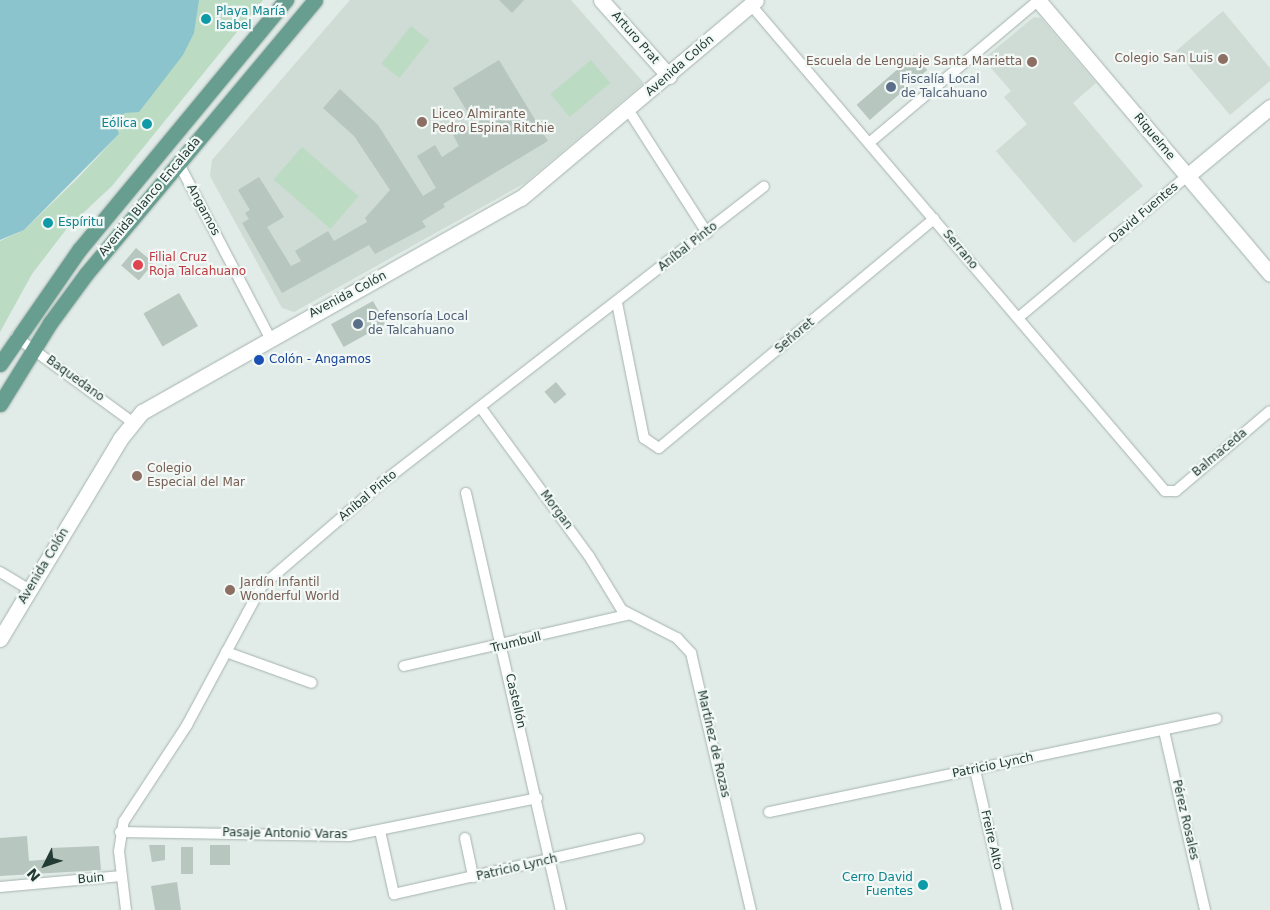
<!DOCTYPE html>
<meta charset="utf-8">
<style>
body{margin:0}
#map{position:relative;width:1270px;height:910px;overflow:hidden;background:#e1ebe7;font-family:"DejaVu Sans",sans-serif}
div>[style]{position:absolute}
.built>*{inset:0;background:#cfdbd5}
.green>*{inset:0;background:#bbdbc3;transform-origin:0 0}
.water>*{inset:0;background:#8cc4ce}
.building>*{inset:0;background:#b7c6bf;transform-origin:0 0}
.roads{filter:drop-shadow(0 0 1px #a4b3ae) drop-shadow(0 0 1px #a4b3ae)}
.street>*{height:10px;margin:-5px;padding:0 5px;transform-origin:5px;border-radius:5px;background:#fff}
.secondary>*{height:15px;margin:-7.5px;padding:0 7.5px;transform-origin:7.5px;border-radius:7.5px;background:#fff}
.primary>*{height:15px;margin:-7.5px;padding:0 7.5px;transform-origin:7.5px;border-radius:7.5px;background:#689e90}
.dots>*{width:14px;height:14px;translate:-50% -50%;box-sizing:border-box;border:2px solid #f1f8f5;border-radius:50%}
span{translate:-50% -50%;white-space:nowrap;text-align:center;line-height:1.15;-webkit-text-stroke:4.5px #f1f8f5;paint-order:stroke}
.culture-label{font-size:12px;color:#0d838f}
.left{translate:0 -50%;text-align:left}
.right{translate:-100% -50%;text-align:right}
.street-label{font-size:12px;color:#223b34}
.education-label{font-size:12px;color:#785e54}
.service-label{font-size:12px;color:#4e5e75}
.health-label{font-size:12px;color:#be3a42}
.transit-label{font-size:12px;color:#164399}
.north{position:absolute;left:20px;top:840px;width:50px;height:50px;-webkit-text-stroke:4px #f1f8f5;paint-order:stroke;rotate:229deg;font-size:14px;font-weight:700;line-height:20px;text-align:center;color:#223b34}
.north::after{content:'';display:block;margin:auto;width:18px;height:22px;background:#223b34;clip-path:polygon(50% 0,100% 100%,50% 72%,0 100%)}
</style>
<div id="map">
<div class="built">
<div style="clip-path:polygon(350px 0,571px 0,644px 83px,525px 183px,294px 312px,282px 308px,210px 176px,212px 160px)"></div>
<div style="clip-path:polygon(1223px 11px,1270px 68px,1270px 81px,1230px 115px,1176px 51px)"></div>
<div style="clip-path:polygon(1034px 17px,1041px 18px,1096px 83px,1073px 103px,1143px 186px,1074px 243px,996px 151px,1027px 124px,1004px 97px,1011px 91px,983px 59px)"></div>
</div>
<div class="green">
<div style="clip-path:polygon(152px 0,263px 0,112px 186px,68px 227px,32px 274px,0 332px,0 241px,24px 230px,77px 179px,119px 134px,117px 126px,125px 113px,134px 110px,181px 57px)"></div>
<div style="left:411px;top:26px;width:23px;height:48px;rotate:38deg"></div>
<div style="left:591px;top:60px;width:30px;height:53px;rotate:50deg"></div>
<div style="left:302px;top:147px;width:75px;height:43px;rotate:41deg"></div>
</div>
<div class="water">
<div style="clip-path:polygon(0 0,199px 0,194px 33px,183px 55px,139px 112px,125px 113px,117px 126px,119px 134px,24px 230px,0 240px)"></div>
</div>
<div class="building">
<div style="clip-path:polygon(499px 0,524px 0,512px 13px)"></div>
<div style="left:914px;top:55px;width:20px;height:76px;rotate:49deg"></div>
<div style="clip-path:polygon(499px 60px,548px 141px,443px 204px,445px 207px,422px 221px,426px 227px,375px 254px,369px 245px,282px 293px,242px 223px,249px 219px,245px 213px,250px 210px,238px 190px,259px 177px,284px 217px,267px 227px,291px 266px,301px 261px,295px 251px,328px 231px,334px 241px,367px 222px,365px 218px,390px 190px,354px 136px,323px 108px,340px 89px,378px 125px,423px 196px,436px 188px,417px 156px,435px 145px,442px 157px,459px 146px,453px 135px,474px 123px,453px 88px)"></div>
<div style="left:136px;top:248px;width:23px;height:23px;rotate:40deg"></div>
<div style="left:179px;top:293px;width:38px;height:41px;rotate:60deg"></div>
<div style="left:373px;top:301px;width:26px;height:48px;rotate:61deg"></div>
<div style="left:556px;top:382px;width:16px;height:15px;rotate:50deg"></div>
<div style="clip-path:polygon(27px 836px,29px 861px,52px 859px,51px 848px,99px 846px,101px 870px,0 876px,0 838px)"></div>
<div style="clip-path:polygon(149px 845px,165px 845px,165px 860px,152px 862px)"></div>
<div style="left:210px;top:845px;width:20px;height:20px"></div>
<div style="left:181px;top:847px;width:12px;height:27px"></div>
<div style="clip-path:polygon(177px 882px,181px 910px,155px 910px,151px 886px)"></div>
</div>
<div class="roads">
<div class="street">
<div style="left:751px;top:5px;width:638px;rotate:49.57deg"></div>
<div style="left:1165px;top:491px;width:11px"></div>
<div style="left:1176px;top:491px;width:123px;rotate:-40.4deg"></div>
<div style="left:629px;top:111px;width:145px;rotate:57.4deg"></div>
<div style="left:869px;top:143px;width:222px;rotate:-40.1deg"></div>
<div style="left:178px;top:162px;width:199px;rotate:62.4deg"></div>
<div style="left:617px;top:303px;width:138px;rotate:78.7deg"></div>
<div style="left:644px;top:438px;width:18px;rotate:34deg"></div>
<div style="left:659px;top:448px;width:358px;rotate:-39.8deg"></div>
<div style="left:1018px;top:318px;width:221px;rotate:-40deg"></div>
<div style="left:16px;top:337px;width:144px;rotate:36.2deg"></div>
<div style="left:481px;top:408px;width:183px;rotate:53.9deg"></div>
<div style="left:589px;top:556px;width:63px;rotate:58.6deg"></div>
<div style="left:622px;top:610px;width:62px;rotate:27deg"></div>
<div style="left:677px;top:638px;width:21px;rotate:47deg"></div>
<div style="left:691px;top:653px;width:264px;rotate:76.9deg"></div>
<div style="left:466px;top:493px;width:428px;rotate:77.2deg"></div>
<div style="left:0;top:572px;width:35px;rotate:31deg"></div>
<div style="left:226px;top:652px;width:91px;rotate:19.8deg"></div>
<div style="left:404px;top:666px;width:229px;rotate:-12.9deg"></div>
<div style="left:1164px;top:731px;width:184px;rotate:77.1deg"></div>
<div style="left:975px;top:770px;width:144px;rotate:77.1deg"></div>
<div style="left:769px;top:812px;width:457px;rotate:-11.8deg"></div>
<div style="left:380px;top:831px;width:65px;rotate:77.5deg"></div>
<div style="left:394px;top:894px;width:251px;rotate:-12.7deg"></div>
<div style="left:120px;top:832px;width:229px;rotate:1deg"></div>
<div style="left:349px;top:836px;width:192px;rotate:-11.4deg"></div>
<div style="left:465px;top:838px;width:40px;rotate:78deg"></div>
<div style="left:0;top:887px;width:122px;rotate:-5.2deg"></div>
<div style="left:126px;top:910px;width:59px;rotate:-96.8deg"></div>
<div style="left:119px;top:851px;width:30px;rotate:-81deg"></div>
<div style="left:124px;top:821px;width:115px;rotate:-56.7deg"></div>
<div style="left:187px;top:725px;width:158px;rotate:-61.7deg"></div>
<div style="left:262px;top:586px;width:160px;rotate:-40.7deg"></div>
<div style="left:383px;top:482px;width:482px;rotate:-37.8deg"></div>
</div>
<div class="secondary">
<div style="left:601px;top:0;width:102px;rotate:48.2deg"></div>
<div style="left:1038px;top:0;width:359px;rotate:49.7deg"></div>
<div style="left:1187px;top:176px;width:108px;rotate:-39.7deg"></div>
<div style="left:0;top:639px;width:233px;rotate:-59deg"></div>
<div style="left:120px;top:439px;width:35px;rotate:-51deg"></div>
<div style="left:142px;top:412px;width:435px;rotate:-29.5deg"></div>
<div style="left:521px;top:198px;width:307px;rotate:-40.1deg"></div>
</div>
<div class="primary">
<div style="left:0;top:364px;width:139px;rotate:-55.3deg"></div>
<div style="left:79px;top:250px;width:325px;rotate:-50.4deg"></div>
<div style="left:0;top:404px;width:95px;rotate:-58.3deg"></div>
<div style="left:50px;top:323px;width:61px;rotate:-53.7deg"></div>
<div style="left:86px;top:274px;width:357px;rotate:-50.1deg"></div>
</div>
</div>
<div class="dots">
<div style="left:206px;top:19px;background:#0f9aa8"></div>
<div style="left:1223px;top:59px;background:#8d6e63"></div>
<div style="left:1032px;top:62px;background:#8d6e63"></div>
<div style="left:891px;top:87px;background:#5c6f8a"></div>
<div style="left:422px;top:122px;background:#8d6e63"></div>
<div style="left:147px;top:124px;background:#0f9aa8"></div>
<div style="left:48px;top:223px;background:#0f9aa8"></div>
<div style="left:138px;top:265px;background:#e0444e"></div>
<div style="left:358px;top:324px;background:#5c6f8a"></div>
<div style="left:259px;top:360px;background:#1a4fb4"></div>
<div style="left:137px;top:476px;background:#8d6e63"></div>
<div style="left:230px;top:590px;background:#8d6e63"></div>
<div style="left:923px;top:885px;background:#0f9aa8"></div>
</div>
<div class="culture-label">
<span class="left" style="left:216px;top:19px">Playa María<br>Isabel</span>
<span class="right" style="left:137px;top:124px">Eólica</span>
<span class="left" style="left:58px;top:223px">Espíritu</span>
<span class="right" style="left:913px;top:885px">Cerro David<br>Fuentes</span>
</div>
<div class="street-label">
<span style="left:635px;top:38px;rotate:49deg">Arturo Prat</span>
<span style="left:680px;top:66px;rotate:-41deg">Avenida Colón</span>
<span style="left:1154px;top:137px;rotate:50deg">Riquelme</span>
<span style="left:150px;top:197px;rotate:-50deg">Avenida Blanco Encalada</span>
<span style="left:203px;top:210px;rotate:62deg">Angamos</span>
<span style="left:1144px;top:213px;rotate:-40deg">David Fuentes</span>
<span style="left:688px;top:247px;rotate:-38deg">Aníbal Pinto</span>
<span style="left:960px;top:250px;rotate:50deg">Serrano</span>
<span style="left:348px;top:295px;rotate:-28deg">Avenida Colón</span>
<span style="left:795px;top:336px;rotate:-40deg">Señoret</span>
<span style="left:75px;top:379px;rotate:36deg">Baquedano</span>
<span style="left:1220px;top:453px;rotate:-40deg">Balmaceda</span>
<span style="left:368px;top:496px;rotate:-40deg">Aníbal Pinto</span>
<span style="left:556px;top:510px;rotate:53deg">Morgan</span>
<span style="left:44px;top:566px;rotate:-59deg">Avenida Colón</span>
<span style="left:516px;top:643px;rotate:-14deg">Trumbull</span>
<span style="left:515px;top:701px;rotate:77deg">Castellón</span>
<span style="left:713px;top:744px;rotate:77deg">Martínez de Rozas</span>
<span style="left:993px;top:766px;rotate:-12deg">Patricio Lynch</span>
<span style="left:1185px;top:820px;rotate:77deg">Pérez Rosales</span>
<span style="left:285px;top:834px;rotate:1deg">Pasaje Antonio Varas</span>
<span style="left:991px;top:840px;rotate:77deg">Freire Alto</span>
<span style="left:517px;top:868px;rotate:-13deg">Patricio Lynch</span>
<span style="left:91px;top:879px;rotate:-5deg">Buin</span>
</div>
<div class="education-label">
<span class="right" style="left:1213px;top:59px">Colegio San Luis</span>
<span class="right" style="left:1022px;top:62px">Escuela de Lenguaje Santa Marietta</span>
<span class="left" style="left:432px;top:122px">Liceo Almirante<br>Pedro Espina Ritchie</span>
<span class="left" style="left:147px;top:476px">Colegio<br>Especial del Mar</span>
<span class="left" style="left:240px;top:590px">Jardín Infantil<br>Wonderful World</span>
</div>
<div class="service-label">
<span class="left" style="left:901px;top:87px">Fiscalía Local<br>de Talcahuano</span>
<span class="left" style="left:368px;top:324px">Defensoría Local<br>de Talcahuano</span>
</div>
<div class="health-label">
<span class="left" style="left:149px;top:265px">Filial Cruz<br>Roja Talcahuano</span>
</div>
<div class="transit-label">
<span class="left" style="left:269px;top:360px">Colón - Angamos</span>
</div>
<div class="north">N</div>
</div>
